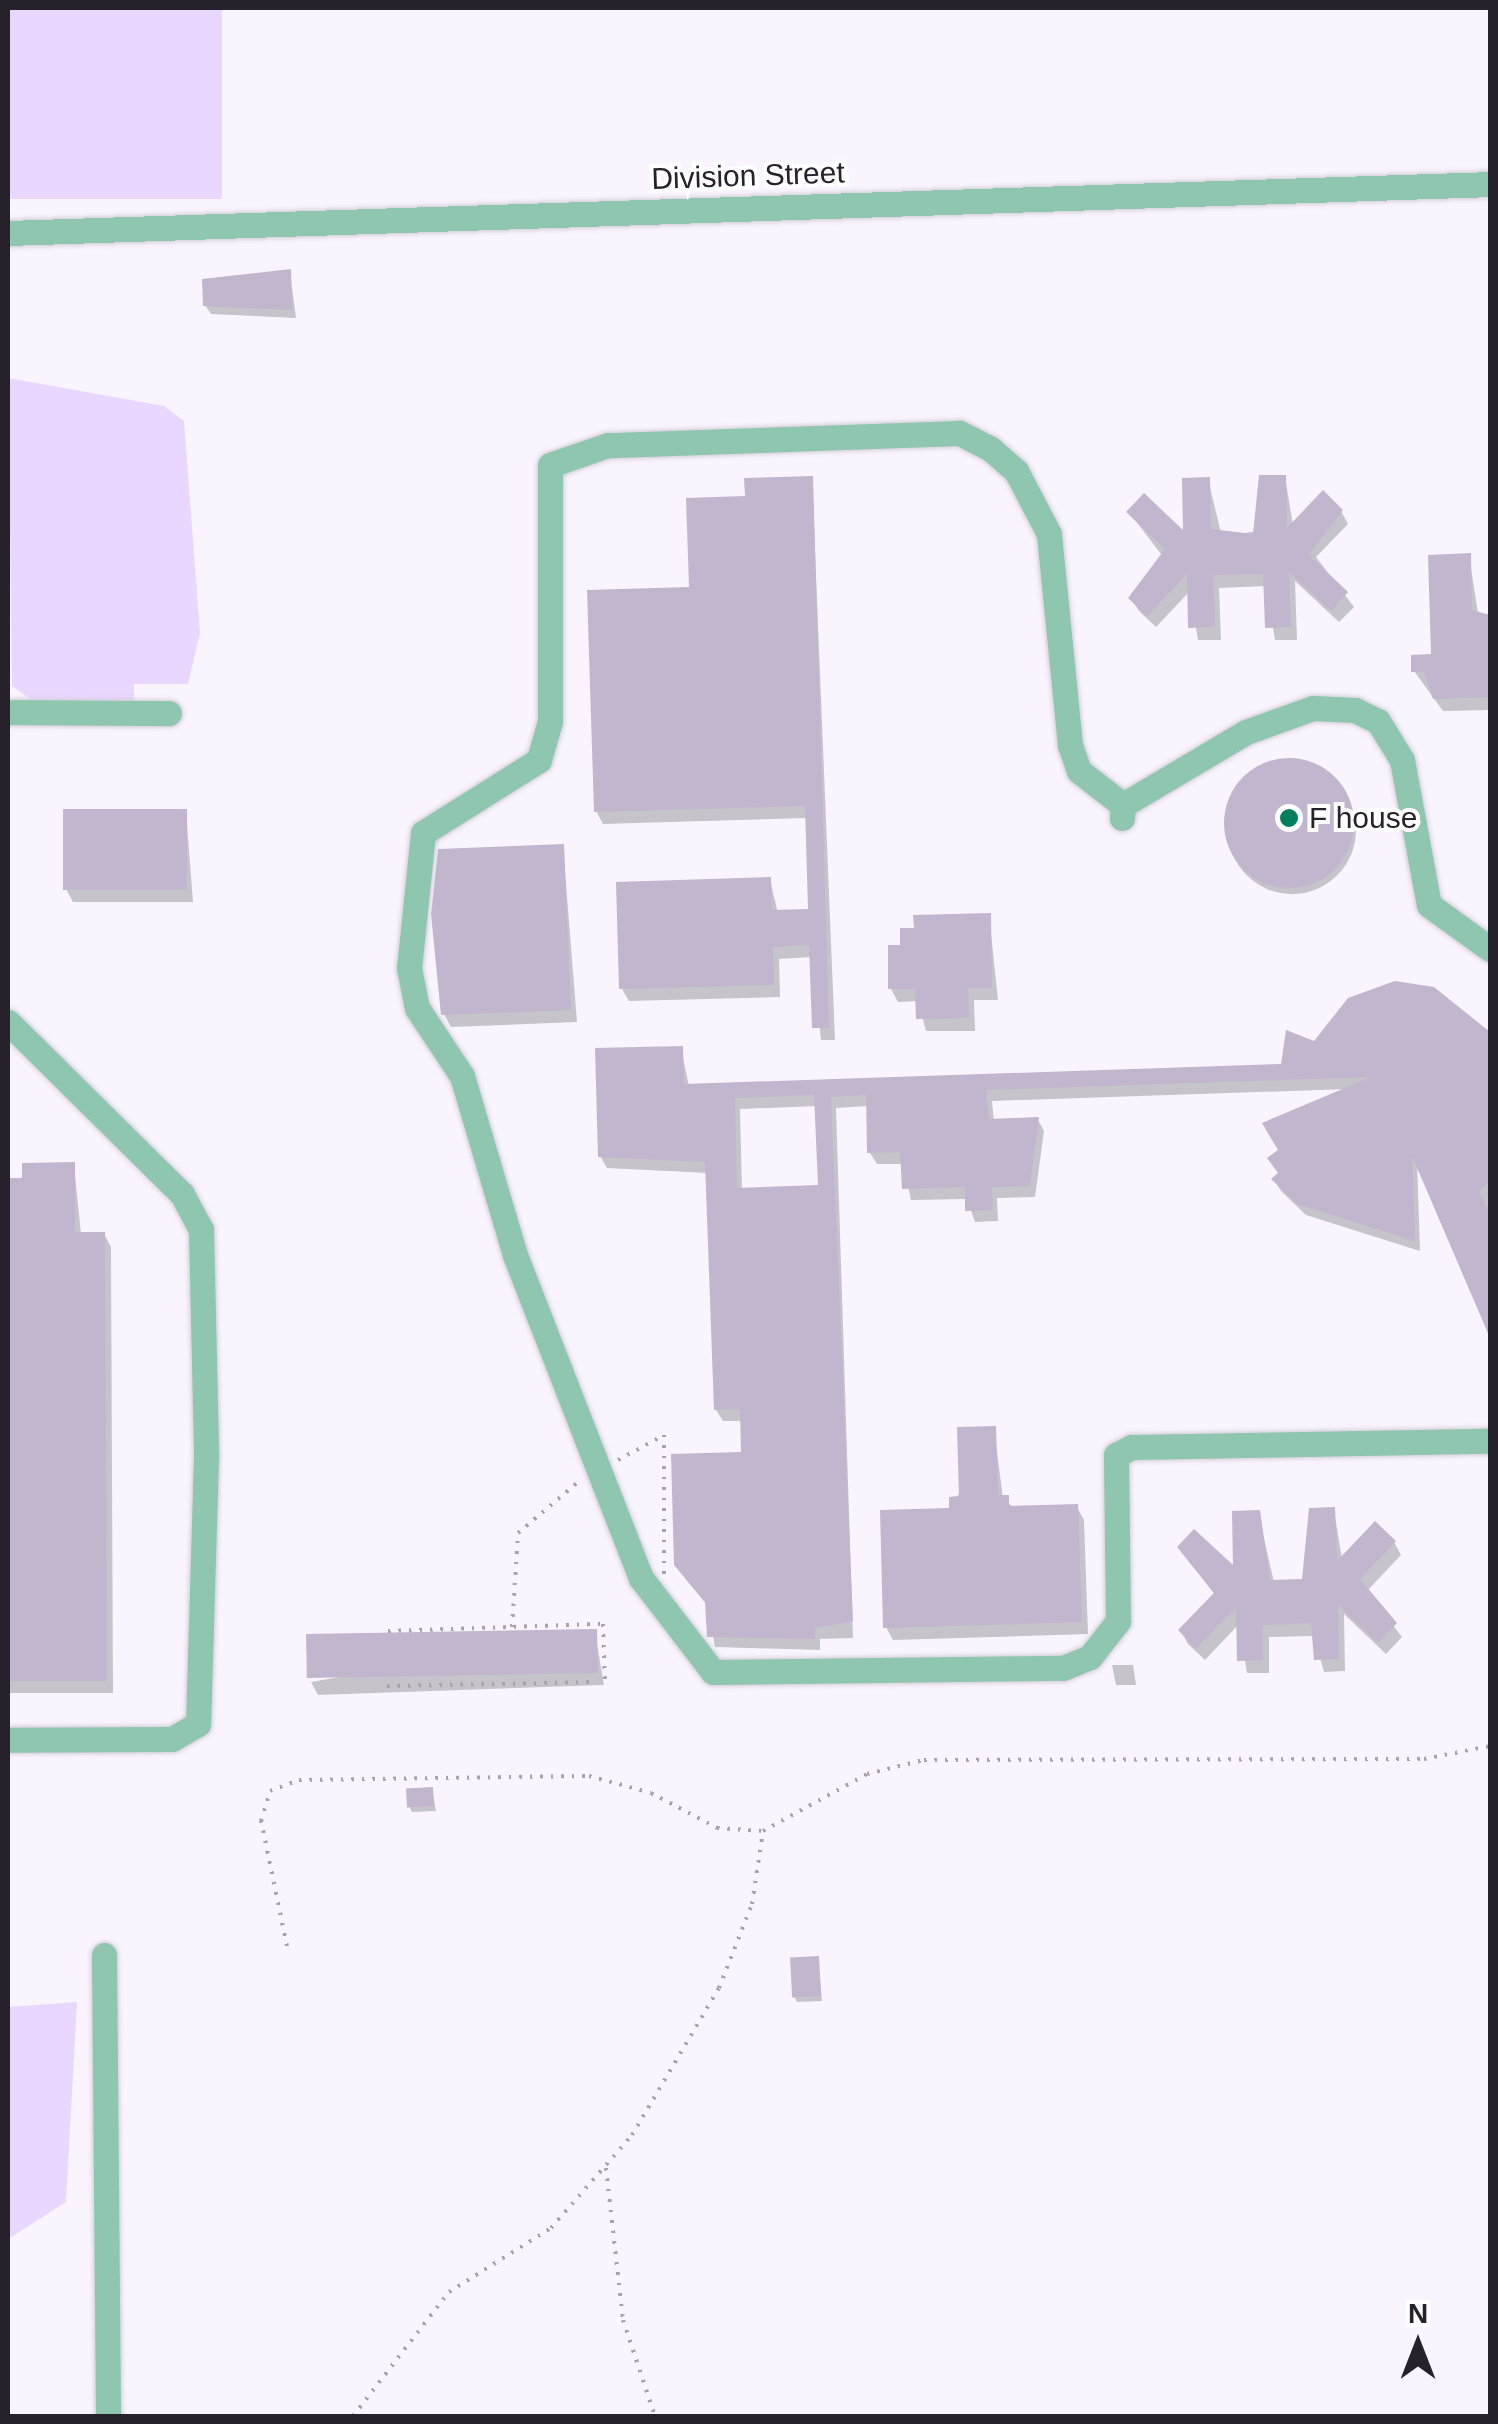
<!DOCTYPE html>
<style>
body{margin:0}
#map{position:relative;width:1498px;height:2424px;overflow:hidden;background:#f9f4fe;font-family:Arial,sans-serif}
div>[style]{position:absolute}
.green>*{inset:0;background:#ead7ff;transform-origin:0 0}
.shadow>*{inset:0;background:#0003}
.round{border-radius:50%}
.building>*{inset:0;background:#c1b6cd;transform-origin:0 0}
.path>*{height:4px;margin-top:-2px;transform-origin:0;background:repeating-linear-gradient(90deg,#a7a2ac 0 2.5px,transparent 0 10.5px)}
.roads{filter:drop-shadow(0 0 2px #d3ced8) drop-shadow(0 0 2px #d3ced8)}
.minor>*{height:25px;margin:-12.5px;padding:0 12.5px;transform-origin:12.5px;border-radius:12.5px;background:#8ec6af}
.dots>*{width:28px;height:28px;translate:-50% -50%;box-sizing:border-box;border:5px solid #fff;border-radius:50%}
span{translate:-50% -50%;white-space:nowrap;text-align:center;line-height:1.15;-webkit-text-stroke:8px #fff;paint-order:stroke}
.street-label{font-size:30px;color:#26212a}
.poi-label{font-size:30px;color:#26212a}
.left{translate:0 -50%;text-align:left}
.frame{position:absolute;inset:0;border:10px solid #26212a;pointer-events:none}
.north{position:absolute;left:1368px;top:2294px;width:100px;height:100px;-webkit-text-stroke:8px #fff;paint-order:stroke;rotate:0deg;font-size:28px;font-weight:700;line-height:40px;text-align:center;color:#26212a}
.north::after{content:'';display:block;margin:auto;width:35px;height:45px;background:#26212a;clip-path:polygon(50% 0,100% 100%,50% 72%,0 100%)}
</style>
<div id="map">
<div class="green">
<div style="left:8px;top:8px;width:214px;height:191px"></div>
<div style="clip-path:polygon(8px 378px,164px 406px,184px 421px,200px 633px,188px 684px,134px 684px,134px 702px,33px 701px,12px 686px)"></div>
<div style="clip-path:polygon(77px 2002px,66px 2202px,8px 2239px,8px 2007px)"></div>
</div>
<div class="shadow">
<div style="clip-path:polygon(290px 272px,296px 318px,211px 314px,205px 305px)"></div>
<div style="clip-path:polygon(1285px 477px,1293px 525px,1341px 511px,1348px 524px,1316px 557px,1354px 607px,1339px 622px,1295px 581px,1297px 640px,1275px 640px,1266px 586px,1219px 588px,1221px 640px,1198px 640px,1190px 591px,1156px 627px,1139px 611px,1131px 598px,1167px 562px,1129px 512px,1186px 536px,1208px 479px,1222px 537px,1263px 530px)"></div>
<div style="clip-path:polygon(812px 478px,835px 1040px,821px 1040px,812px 957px,779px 959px,780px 997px,629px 1001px,622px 989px,770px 880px,778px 913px,811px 912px,808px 818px,603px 824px,596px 811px,691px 589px,747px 498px)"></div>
<div style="clip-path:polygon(1469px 556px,1478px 613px,1490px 615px,1490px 710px,1443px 711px,1414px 671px,1434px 657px)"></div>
<div class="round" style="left:1228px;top:766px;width:128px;height:128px"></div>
<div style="clip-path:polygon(186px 811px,193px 902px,73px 902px,66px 889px)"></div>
<div style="clip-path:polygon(563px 846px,577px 1022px,451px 1027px,444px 1014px)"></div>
<div style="clip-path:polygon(989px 915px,998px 1000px,974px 1000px,975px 1031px,926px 1031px,918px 1001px,898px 1002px,891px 989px,903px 947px)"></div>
<div style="clip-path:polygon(evenodd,1490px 1035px,1490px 1321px,1417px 1161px,1420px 1251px,1306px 1215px,1281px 1191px,1274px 1180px,1348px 1089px,992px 1101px,994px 1122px,1038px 1120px,1044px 1131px,1035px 1197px,997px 1198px,998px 1221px,975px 1222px,967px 1199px,911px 1200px,903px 1164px,877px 1164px,870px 1153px,868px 1106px,836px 1108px,853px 1638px,820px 1639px,820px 1650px,715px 1647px,707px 1605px,684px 1577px,744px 1455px,743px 1421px,723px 1421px,716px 1410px,708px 1173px,607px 1168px,600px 1156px,681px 1049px,689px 1086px,1283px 1066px,1315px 1044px,1490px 1035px,817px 1106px,820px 1188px,742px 1191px,740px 1109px,817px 1106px)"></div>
<div style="clip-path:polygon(74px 1165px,81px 1234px,104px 1234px,111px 1247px,113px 1693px,8px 1693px,8px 1181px)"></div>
<div style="clip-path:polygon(994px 1429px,1003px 1498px,1014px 1508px,1077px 1507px,1084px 1520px,1088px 1634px,893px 1640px,886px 1627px)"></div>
<div style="clip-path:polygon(1334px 1510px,1342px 1559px,1394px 1542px,1401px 1555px,1367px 1591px,1402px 1637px,1386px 1654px,1344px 1614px,1345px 1671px,1324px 1672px,1314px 1636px,1269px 1637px,1269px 1673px,1247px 1673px,1239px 1624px,1205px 1660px,1188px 1644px,1181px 1631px,1215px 1595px,1180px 1548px,1236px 1571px,1258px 1513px,1274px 1582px,1304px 1582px)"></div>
<div style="clip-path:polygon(595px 1632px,604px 1685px,318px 1695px,311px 1682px)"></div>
<div style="clip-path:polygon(1112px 1665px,1133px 1665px,1136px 1685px,1116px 1685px)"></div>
<div style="clip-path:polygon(432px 1790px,436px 1811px,412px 1812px,409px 1806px)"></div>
<div style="clip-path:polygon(818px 1959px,822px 2001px,797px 2002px,794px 1996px)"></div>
</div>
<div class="building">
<div style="clip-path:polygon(291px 269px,292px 310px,203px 306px,202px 279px)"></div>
<div style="clip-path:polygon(1259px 475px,1286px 475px,1287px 528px,1323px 490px,1343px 510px,1309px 555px,1348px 592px,1331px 611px,1289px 572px,1291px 627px,1265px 628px,1263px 574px,1213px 575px,1215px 627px,1188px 628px,1187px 574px,1147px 616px,1128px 598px,1165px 549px,1126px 512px,1144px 493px,1183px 530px,1182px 478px,1210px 477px,1211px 529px,1253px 534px)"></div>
<div style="clip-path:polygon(813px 476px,829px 1028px,812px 1028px,809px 945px,773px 947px,774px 985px,619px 989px,616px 882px,771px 877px,772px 910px,808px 909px,805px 806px,594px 812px,587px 590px,689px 587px,686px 498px,745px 496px,744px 478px)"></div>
<div style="clip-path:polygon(1471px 553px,1472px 610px,1490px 615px,1490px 697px,1433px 699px,1424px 672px,1411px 672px,1411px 655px,1431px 654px,1428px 555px)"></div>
<div class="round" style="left:1224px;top:758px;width:130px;height:130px"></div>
<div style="left:63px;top:809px;width:124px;height:81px"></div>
<div style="clip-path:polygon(564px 844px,571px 1010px,441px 1015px,431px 914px,438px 849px)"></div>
<div style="clip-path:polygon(991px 913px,992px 988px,968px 988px,969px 1018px,916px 1019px,915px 989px,888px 989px,888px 945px,900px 945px,900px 928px,914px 928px,913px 915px)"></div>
<div style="clip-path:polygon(evenodd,1395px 981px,1434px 987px,1490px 1032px,1490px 1181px,1479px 1191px,1490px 1214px,1490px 1338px,1412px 1156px,1415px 1241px,1297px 1204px,1271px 1179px,1278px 1173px,1267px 1158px,1278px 1150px,1262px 1123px,1371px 1077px,986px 1090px,989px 1119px,1039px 1117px,1030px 1186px,992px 1187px,993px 1210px,965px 1211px,965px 1187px,902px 1189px,900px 1152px,867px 1153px,866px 1095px,831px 1097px,853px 1621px,815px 1628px,815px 1639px,707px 1637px,705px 1602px,674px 1565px,671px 1454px,741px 1452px,740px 1409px,714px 1410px,705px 1162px,598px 1157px,595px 1048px,683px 1046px,684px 1084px,1281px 1064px,1286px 1030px,1314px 1041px,1348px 998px,1395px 981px,814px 1095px,818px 1185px,737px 1188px,735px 1098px,814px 1095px)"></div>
<div style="clip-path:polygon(75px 1162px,75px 1232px,105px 1232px,107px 1681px,8px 1681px,8px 1178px,22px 1178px,22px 1163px)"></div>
<div style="clip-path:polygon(996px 1426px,998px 1495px,1009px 1495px,1009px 1506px,1078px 1504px,1082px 1622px,883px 1628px,880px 1510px,949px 1508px,949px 1497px,959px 1496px,957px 1427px)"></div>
<div style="clip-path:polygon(1335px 1507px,1337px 1561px,1375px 1521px,1396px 1541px,1360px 1579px,1397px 1623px,1378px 1643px,1338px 1605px,1339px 1659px,1314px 1660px,1311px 1623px,1263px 1625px,1263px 1660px,1237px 1661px,1236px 1607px,1196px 1649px,1178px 1630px,1214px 1593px,1177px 1547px,1194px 1529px,1233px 1565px,1232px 1511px,1260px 1510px,1270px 1580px,1302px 1579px,1309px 1508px)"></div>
<div style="left:597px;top:1629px;width:44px;height:291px;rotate:89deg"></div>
<div style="left:433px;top:1787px;width:19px;height:27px;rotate:87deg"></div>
<div style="left:819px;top:1956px;width:40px;height:29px;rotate:87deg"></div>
</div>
<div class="path">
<div style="left:618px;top:1460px;width:52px;rotate:-28.5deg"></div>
<div style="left:664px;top:1435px;width:141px;rotate:90deg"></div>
<div style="left:512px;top:1627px;width:94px;rotate:-86.3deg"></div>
<div style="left:518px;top:1533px;width:80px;rotate:-40.4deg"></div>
<div style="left:388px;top:1631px;width:215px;rotate:-1.9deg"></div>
<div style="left:603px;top:1624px;width:60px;rotate:88.1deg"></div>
<div style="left:387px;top:1686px;width:209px;rotate:-1.1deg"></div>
<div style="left:287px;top:1946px;width:128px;rotate:-101.7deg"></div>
<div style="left:261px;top:1821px;width:31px;rotate:-73deg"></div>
<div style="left:270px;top:1791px;width:31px;rotate:-21deg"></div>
<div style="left:299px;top:1780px;width:290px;rotate:-0.8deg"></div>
<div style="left:589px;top:1776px;width:64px;rotate:15.3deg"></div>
<div style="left:651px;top:1793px;width:75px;rotate:27.9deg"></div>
<div style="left:717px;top:1828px;width:46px;rotate:3.7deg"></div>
<div style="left:763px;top:1831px;width:119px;rotate:-28.7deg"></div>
<div style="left:867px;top:1774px;width:59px;rotate:-13.8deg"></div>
<div style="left:924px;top:1760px;width:500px;rotate:-0.11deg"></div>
<div style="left:1424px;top:1759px;width:67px;rotate:-11.1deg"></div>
<div style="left:606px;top:2168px;width:153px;rotate:83.6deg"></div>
<div style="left:623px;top:2320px;width:101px;rotate:71.6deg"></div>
<div style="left:353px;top:2416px;width:157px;rotate:-52.3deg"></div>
<div style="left:449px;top:2292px;width:120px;rotate:-32.1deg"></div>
<div style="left:551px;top:2228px;width:123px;rotate:-48.9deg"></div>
<div style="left:632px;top:2135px;width:171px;rotate:-59.4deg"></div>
<div style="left:719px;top:1988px;width:90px;rotate:-68.6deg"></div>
<div style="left:752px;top:1904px;width:74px;rotate:-81.4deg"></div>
</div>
<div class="roads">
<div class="minor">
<div style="left:8px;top:233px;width:1483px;rotate:-1.89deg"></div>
<div style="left:8px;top:712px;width:161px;rotate:0.4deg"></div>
<div style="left:1123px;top:805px;width:143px;rotate:-30.7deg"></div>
<div style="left:1246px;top:732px;width:71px;rotate:-19.7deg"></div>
<div style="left:1313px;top:708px;width:42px;rotate:2.7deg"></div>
<div style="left:1355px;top:710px;width:25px;rotate:26deg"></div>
<div style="left:1378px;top:721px;width:46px;rotate:58.4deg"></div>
<div style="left:1402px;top:760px;width:147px;rotate:79.5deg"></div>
<div style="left:1429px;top:905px;width:75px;rotate:35.8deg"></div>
<div style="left:1122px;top:818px;width:13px;rotate:-86deg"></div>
<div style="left:1123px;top:805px;width:56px;rotate:-142.3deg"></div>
<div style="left:1079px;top:771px;width:28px;rotate:-109deg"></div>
<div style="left:1070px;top:745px;width:212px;rotate:-95.7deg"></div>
<div style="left:1049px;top:534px;width:71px;rotate:-117.6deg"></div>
<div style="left:1016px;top:471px;width:33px;rotate:-139deg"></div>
<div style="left:991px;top:449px;width:36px;rotate:-153deg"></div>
<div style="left:959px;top:433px;width:351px;rotate:178deg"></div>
<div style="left:608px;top:445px;width:61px;rotate:161deg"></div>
<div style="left:550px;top:465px;width:256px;rotate:90deg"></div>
<div style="left:550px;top:721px;width:41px;rotate:105.8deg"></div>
<div style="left:539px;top:760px;width:137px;rotate:147.8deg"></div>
<div style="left:423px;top:833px;width:136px;rotate:95.9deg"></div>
<div style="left:409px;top:968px;width:41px;rotate:78.7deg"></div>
<div style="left:417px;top:1008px;width:82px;rotate:56.5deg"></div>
<div style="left:462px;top:1076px;width:187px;rotate:73.5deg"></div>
<div style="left:515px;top:1255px;width:347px;rotate:68.7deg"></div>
<div style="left:641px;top:1578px;width:118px;rotate:52.5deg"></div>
<div style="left:713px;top:1672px;width:350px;rotate:-0.7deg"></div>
<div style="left:1063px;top:1668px;width:29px;rotate:-22deg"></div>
<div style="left:1090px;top:1657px;width:46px;rotate:-52.1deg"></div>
<div style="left:1118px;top:1621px;width:166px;rotate:-90.7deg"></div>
<div style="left:1116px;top:1455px;width:18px;rotate:-27deg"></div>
<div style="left:1132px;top:1447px;width:358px;rotate:-1deg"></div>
<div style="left:8px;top:1022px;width:245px;rotate:44.7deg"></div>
<div style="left:182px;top:1194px;width:40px;rotate:62deg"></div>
<div style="left:201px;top:1229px;width:228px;rotate:88.7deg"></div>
<div style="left:206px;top:1457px;width:267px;rotate:91.7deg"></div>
<div style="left:198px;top:1724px;width:30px;rotate:150deg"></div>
<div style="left:172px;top:1739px;width:164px;rotate:179.7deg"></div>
<div style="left:104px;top:1955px;width:461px;rotate:89.5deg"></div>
</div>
</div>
<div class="dots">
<div style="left:1289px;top:818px;background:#027f5f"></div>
</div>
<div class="street-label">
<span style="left:748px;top:176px;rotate:-2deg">Division Street</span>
</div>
<div class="poi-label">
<span class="left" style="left:1309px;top:818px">F house</span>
</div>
<div class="frame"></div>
<div class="north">N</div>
</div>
